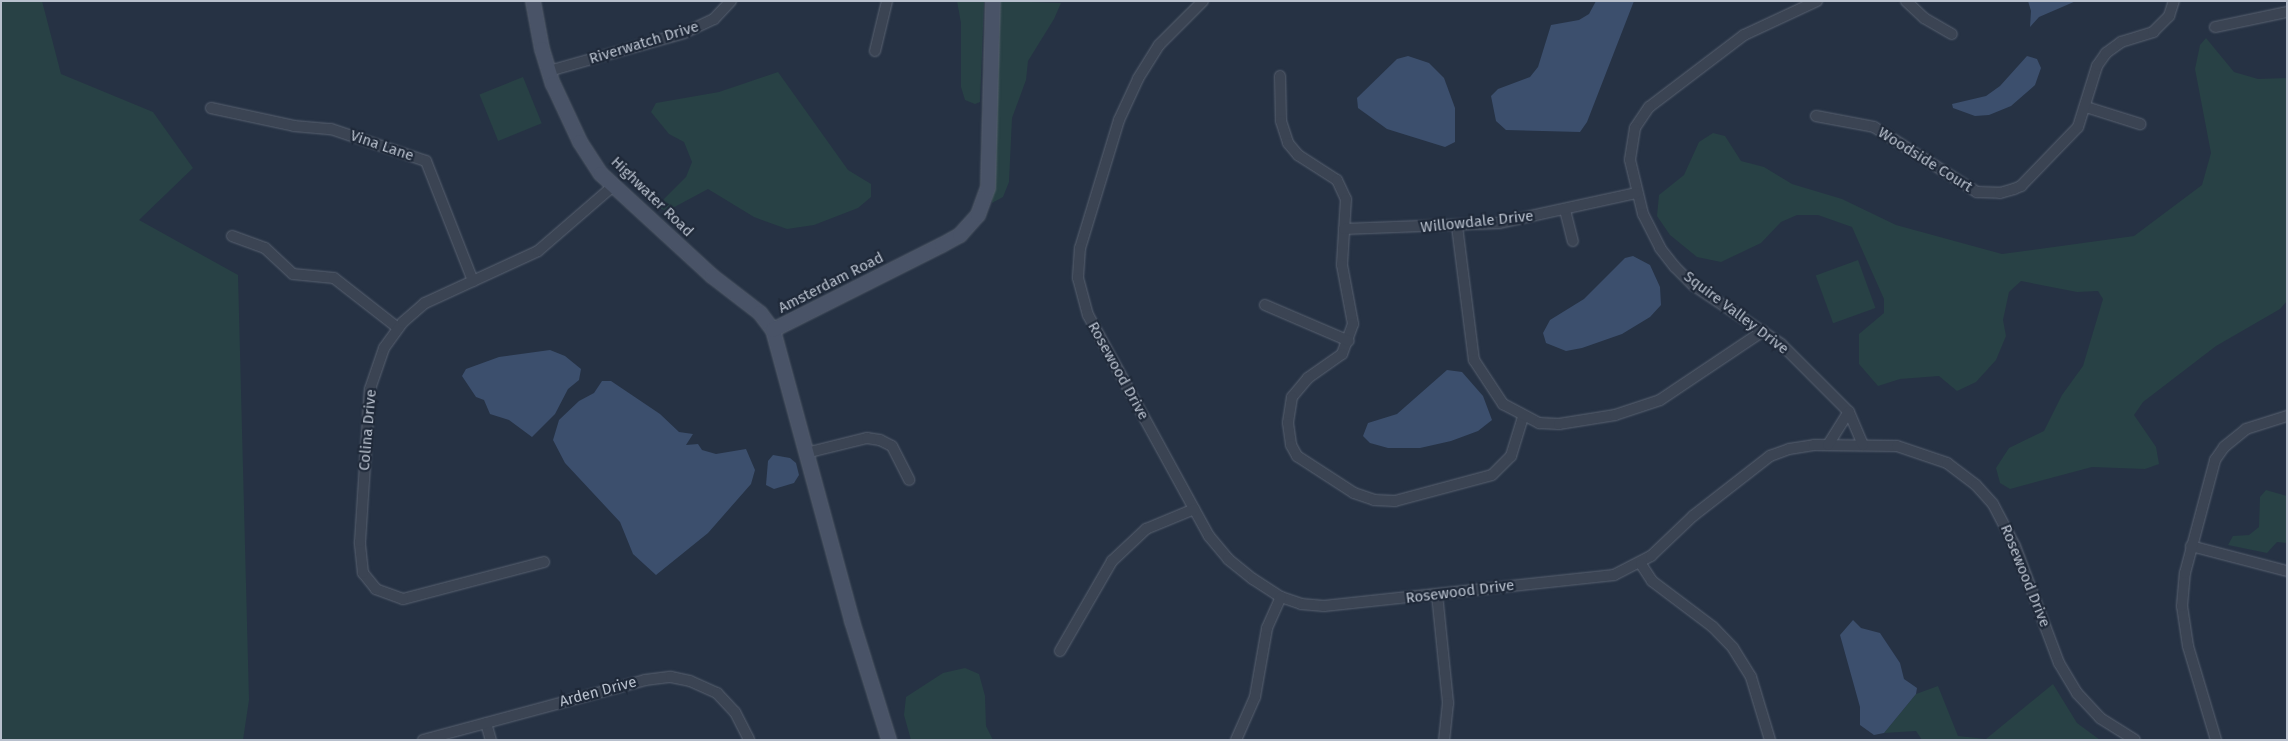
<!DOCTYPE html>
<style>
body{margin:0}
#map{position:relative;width:2288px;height:741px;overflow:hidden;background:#263244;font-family:"Fira Sans",sans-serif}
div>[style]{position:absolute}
.green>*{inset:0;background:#284145;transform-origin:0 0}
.water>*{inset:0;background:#3c4f6d}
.roads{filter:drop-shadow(0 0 1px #596271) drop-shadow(0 0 1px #596271)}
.street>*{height:10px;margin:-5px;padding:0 5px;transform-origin:5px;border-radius:5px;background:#3b4453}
.secondary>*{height:14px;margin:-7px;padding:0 7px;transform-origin:7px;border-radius:7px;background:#495367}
span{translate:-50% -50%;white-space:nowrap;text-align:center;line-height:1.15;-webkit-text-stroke:4.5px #1f2939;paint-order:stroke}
.street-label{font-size:15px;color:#b8c0cd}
.frame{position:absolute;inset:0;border:2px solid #b8c0cd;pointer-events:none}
</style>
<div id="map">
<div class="green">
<div style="clip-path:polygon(1px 1px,42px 1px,61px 74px,153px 112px,193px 168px,139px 220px,238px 275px,249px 700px,243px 740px,1px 740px)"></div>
<div style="clip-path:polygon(957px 1px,984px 1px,980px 102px,975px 104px,965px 100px,961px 87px,961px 23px)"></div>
<div style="clip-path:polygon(998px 1px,1061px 3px,1054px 19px,1028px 61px,1026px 80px,1012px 118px,1009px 182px,1003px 197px,992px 203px)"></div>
<div style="clip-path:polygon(2206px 38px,2234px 72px,2258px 79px,2287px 78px,2287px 301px,2280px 309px,2216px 346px,2143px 402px,2134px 415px,2156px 447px,2159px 464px,2145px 469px,2092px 467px,2010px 489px,2000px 483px,1996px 468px,2009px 448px,2044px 431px,2062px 395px,2083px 366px,2103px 299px,2098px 291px,2077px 292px,2021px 281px,2009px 292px,2003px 320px,2006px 336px,1996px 360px,1976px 382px,1957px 391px,1939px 376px,1900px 379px,1878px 386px,1859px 364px,1859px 334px,1884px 313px,1884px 299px,1852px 227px,1818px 215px,1797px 215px,1781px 222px,1761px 243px,1721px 262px,1697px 257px,1670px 235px,1657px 216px,1659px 195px,1684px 175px,1699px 142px,1713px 133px,1725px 136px,1741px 161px,1764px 167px,1792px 184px,1842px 199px,1896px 225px,2002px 254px,2134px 236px,2202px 185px,2211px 153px,2195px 69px,2200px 45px)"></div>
<div style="clip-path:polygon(778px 72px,848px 170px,871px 184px,871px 197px,858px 208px,814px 225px,787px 229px,754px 217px,708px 189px,667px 211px,661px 209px,661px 202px,686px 177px,692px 162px,684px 142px,669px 134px,651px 112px,656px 103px,719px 92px)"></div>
<div style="left:523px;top:77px;width:50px;height:47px;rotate:68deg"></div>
<div style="left:1858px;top:260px;width:51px;height:45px;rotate:70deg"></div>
<div style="clip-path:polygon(2266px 490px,2287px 496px,2287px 543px,2277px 542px,2267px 553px,2228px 545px,2233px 536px,2249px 535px,2259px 527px,2260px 497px)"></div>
<div style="clip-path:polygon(965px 668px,979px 674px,985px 696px,986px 726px,993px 740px,911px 740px,904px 715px,906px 697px,943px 673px)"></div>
<div style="clip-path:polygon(2053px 684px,2077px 723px,2100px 740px,1922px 740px,1916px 731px,1884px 733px,1916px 694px,1938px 686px,1958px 736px,1986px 739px)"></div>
</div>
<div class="water">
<div style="clip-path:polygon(1596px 1px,1634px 1px,1587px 122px,1580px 132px,1506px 130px,1496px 121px,1491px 96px,1498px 89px,1530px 77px,1538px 67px,1551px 25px,1579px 20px,1589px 14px)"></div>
<div style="clip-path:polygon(2028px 1px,2076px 1px,2039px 17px,2030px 27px,2031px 11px)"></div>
<div style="clip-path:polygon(1408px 56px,1429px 63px,1444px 78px,1455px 108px,1455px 142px,1445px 147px,1387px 129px,1358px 108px,1357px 98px,1397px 59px)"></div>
<div style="clip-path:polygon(2027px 56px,2037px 59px,2041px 68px,2035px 85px,2011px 106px,1989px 115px,1975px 116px,1953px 108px,1952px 104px,1986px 96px,2000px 86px)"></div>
<div style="clip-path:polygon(1633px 256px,1650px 265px,1660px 287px,1661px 305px,1650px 317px,1622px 334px,1582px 348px,1566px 351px,1546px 343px,1543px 333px,1550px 320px,1584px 299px,1625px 258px)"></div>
<div style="clip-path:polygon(550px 350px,565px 356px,581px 369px,579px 380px,568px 389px,555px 414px,532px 437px,509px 420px,490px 414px,484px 400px,476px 397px,462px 376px,466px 369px,499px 357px)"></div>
<div style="clip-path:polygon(1447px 370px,1462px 372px,1483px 396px,1492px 420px,1478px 431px,1451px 441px,1420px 448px,1388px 448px,1370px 443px,1363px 436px,1368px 423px,1397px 414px)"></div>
<div style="clip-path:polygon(602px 381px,611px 381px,660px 414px,679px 432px,693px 434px,686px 445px,698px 444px,702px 450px,716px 454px,746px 449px,755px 470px,751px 484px,708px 533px,656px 575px,633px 554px,620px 522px,565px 463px,553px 440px,559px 420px,579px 401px,594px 393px)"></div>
<div style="clip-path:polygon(773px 455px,790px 458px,796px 463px,799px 475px,794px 483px,774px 489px,766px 485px,768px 461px)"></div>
<div style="clip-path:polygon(1853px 620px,1861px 628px,1880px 633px,1900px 663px,1904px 679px,1917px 688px,1916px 694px,1884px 733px,1874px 735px,1860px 725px,1860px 707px,1840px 635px)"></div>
</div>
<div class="roads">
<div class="street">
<div style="left:1203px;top:1px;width:62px;rotate:135deg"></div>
<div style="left:1159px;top:45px;width:40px;rotate:122deg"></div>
<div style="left:1138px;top:79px;width:45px;rotate:114.9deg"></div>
<div style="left:1119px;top:120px;width:134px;rotate:106.9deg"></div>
<div style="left:1080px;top:248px;width:30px;rotate:94deg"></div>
<div style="left:1078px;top:278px;width:38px;rotate:75deg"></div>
<div style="left:1088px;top:315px;width:252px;rotate:61.3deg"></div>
<div style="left:1209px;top:536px;width:30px;rotate:50deg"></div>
<div style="left:1228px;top:559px;width:32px;rotate:39deg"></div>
<div style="left:1253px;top:579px;width:33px;rotate:33deg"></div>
<div style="left:1281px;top:597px;width:21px;rotate:19deg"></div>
<div style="left:1301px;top:604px;width:23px;rotate:5deg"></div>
<div style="left:1324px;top:606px;width:292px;rotate:-6.1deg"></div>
<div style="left:1614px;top:575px;width:42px;rotate:-27.2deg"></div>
<div style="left:1651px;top:556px;width:58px;rotate:-43.6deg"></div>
<div style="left:1693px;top:516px;width:98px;rotate:-37.9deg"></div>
<div style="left:1770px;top:456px;width:20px;rotate:-20deg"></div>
<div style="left:1789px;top:449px;width:25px;rotate:-9deg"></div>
<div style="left:1814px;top:445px;width:83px;rotate:0.7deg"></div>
<div style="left:1897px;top:446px;width:53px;rotate:18.8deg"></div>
<div style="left:1947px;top:463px;width:36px;rotate:37deg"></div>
<div style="left:1976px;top:485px;width:25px;rotate:48deg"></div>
<div style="left:1993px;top:504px;width:47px;rotate:62.4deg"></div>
<div style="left:2015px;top:546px;width:125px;rotate:69.4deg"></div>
<div style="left:2059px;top:663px;width:35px;rotate:59deg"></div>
<div style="left:2077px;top:693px;width:34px;rotate:47deg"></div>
<div style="left:2100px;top:718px;width:41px;rotate:32.2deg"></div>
<div style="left:1817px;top:1px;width:81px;rotate:155deg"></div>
<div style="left:1744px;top:35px;width:119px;rotate:142.8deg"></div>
<div style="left:1649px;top:107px;width:25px;rotate:124deg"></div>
<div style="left:1635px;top:128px;width:32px;rotate:99deg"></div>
<div style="left:1630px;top:160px;width:56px;rotate:76.5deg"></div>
<div style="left:1643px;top:214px;width:38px;rotate:63deg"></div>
<div style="left:1660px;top:248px;width:24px;rotate:52deg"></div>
<div style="left:1675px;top:267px;width:25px;rotate:45deg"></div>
<div style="left:1693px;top:285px;width:106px;rotate:33.8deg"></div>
<div style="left:1781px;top:344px;width:96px;rotate:45deg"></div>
<div style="left:1849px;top:412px;width:36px;rotate:67deg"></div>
<div style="left:1906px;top:1px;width:25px;rotate:43deg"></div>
<div style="left:1924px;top:18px;width:32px;rotate:30deg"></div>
<div style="left:2215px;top:27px;width:74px;rotate:-11.8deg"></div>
<div style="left:875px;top:51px;width:51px;rotate:-76.5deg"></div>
<div style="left:549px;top:71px;width:140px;rotate:-15.7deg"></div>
<div style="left:684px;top:33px;width:33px;rotate:-25deg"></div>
<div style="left:714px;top:19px;width:25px;rotate:-47deg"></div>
<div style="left:1280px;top:76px;width:45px;rotate:88.7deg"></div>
<div style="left:1281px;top:121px;width:23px;rotate:72deg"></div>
<div style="left:1288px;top:143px;width:16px;rotate:50deg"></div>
<div style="left:1298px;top:155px;width:46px;rotate:32.7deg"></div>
<div style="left:1337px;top:180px;width:21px;rotate:65deg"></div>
<div style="left:1346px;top:199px;width:66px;rotate:93.5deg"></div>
<div style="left:1342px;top:265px;width:60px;rotate:79.4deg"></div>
<div style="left:1353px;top:324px;width:32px;rotate:110deg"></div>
<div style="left:1342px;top:354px;width:42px;rotate:144.8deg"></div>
<div style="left:1308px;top:378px;width:25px;rotate:130deg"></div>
<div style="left:1292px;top:397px;width:26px;rotate:99deg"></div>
<div style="left:1288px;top:423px;width:22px;rotate:82deg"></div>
<div style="left:1291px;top:445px;width:13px;rotate:61deg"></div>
<div style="left:1297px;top:456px;width:68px;rotate:33deg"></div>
<div style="left:1354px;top:493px;width:21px;rotate:19deg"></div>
<div style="left:1374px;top:500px;width:21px;rotate:3deg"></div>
<div style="left:1395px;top:501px;width:100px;rotate:-15deg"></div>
<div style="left:1492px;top:475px;width:27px;rotate:-45deg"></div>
<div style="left:1511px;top:456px;width:41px;rotate:-72.9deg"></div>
<div style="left:2086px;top:107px;width:57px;rotate:17.5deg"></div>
<div style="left:211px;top:108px;width:85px;rotate:12.2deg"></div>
<div style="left:294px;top:126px;width:37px;rotate:5deg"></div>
<div style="left:331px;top:129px;width:100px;rotate:18.6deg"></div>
<div style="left:426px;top:161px;width:129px;rotate:68.6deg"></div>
<div style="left:1816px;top:116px;width:59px;rotate:10.7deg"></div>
<div style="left:1874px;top:127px;width:122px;rotate:32.3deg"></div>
<div style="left:1977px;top:192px;width:23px;rotate:2deg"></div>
<div style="left:2000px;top:193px;width:15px;rotate:-16deg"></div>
<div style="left:2014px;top:189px;width:8px;rotate:-23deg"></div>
<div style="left:2021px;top:186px;width:82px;rotate:-46deg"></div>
<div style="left:2078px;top:127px;width:64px;rotate:-72.7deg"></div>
<div style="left:2097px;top:66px;width:16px;rotate:-55deg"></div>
<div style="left:2106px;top:53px;width:19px;rotate:-36deg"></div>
<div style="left:2121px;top:42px;width:34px;rotate:-17deg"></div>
<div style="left:2153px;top:32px;width:23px;rotate:-45deg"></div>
<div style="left:2169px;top:16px;width:16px;rotate:-72deg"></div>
<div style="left:1565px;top:210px;width:32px;rotate:76deg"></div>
<div style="left:1457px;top:226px;width:135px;rotate:82.8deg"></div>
<div style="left:1474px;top:360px;width:53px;rotate:56.6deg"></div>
<div style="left:1503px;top:404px;width:41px;rotate:27.8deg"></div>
<div style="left:1539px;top:423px;width:20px;rotate:3deg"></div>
<div style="left:1559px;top:424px;width:57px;rotate:-9.1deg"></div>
<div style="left:1615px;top:415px;width:47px;rotate:-18.4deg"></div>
<div style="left:1660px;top:400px;width:124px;rotate:-33.8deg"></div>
<div style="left:1344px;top:229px;width:155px;rotate:-2.2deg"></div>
<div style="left:1499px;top:223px;width:141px;rotate:-12.3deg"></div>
<div style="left:232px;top:236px;width:35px;rotate:20deg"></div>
<div style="left:265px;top:248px;width:38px;rotate:43deg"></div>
<div style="left:293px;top:274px;width:41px;rotate:5.6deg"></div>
<div style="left:334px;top:278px;width:81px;rotate:38deg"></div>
<div style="left:1265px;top:305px;width:91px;rotate:23.2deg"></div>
<div style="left:1828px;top:445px;width:39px;rotate:-58deg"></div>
<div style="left:806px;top:453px;width:63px;rotate:-13.8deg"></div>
<div style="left:867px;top:438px;width:13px;rotate:9deg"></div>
<div style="left:880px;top:440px;width:13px;rotate:27deg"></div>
<div style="left:892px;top:446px;width:38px;rotate:63deg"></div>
<div style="left:2191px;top:546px;width:99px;rotate:14.6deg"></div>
<div style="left:544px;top:562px;width:146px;rotate:165.3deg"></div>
<div style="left:403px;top:599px;width:29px;rotate:-160deg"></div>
<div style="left:376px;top:589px;width:21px;rotate:-129deg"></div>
<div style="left:363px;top:573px;width:31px;rotate:-96deg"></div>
<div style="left:360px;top:542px;width:153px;rotate:-86.3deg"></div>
<div style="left:370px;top:389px;width:43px;rotate:-71.1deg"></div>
<div style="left:384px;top:348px;width:32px;rotate:-54deg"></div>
<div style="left:403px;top:322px;width:29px;rotate:-41deg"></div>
<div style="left:425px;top:303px;width:124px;rotate:-24.7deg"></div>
<div style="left:538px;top:251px;width:99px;rotate:-40.9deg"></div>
<div style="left:1641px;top:564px;width:20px;rotate:57deg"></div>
<div style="left:1652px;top:581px;width:76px;rotate:37deg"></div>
<div style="left:1713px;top:627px;width:29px;rotate:46deg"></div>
<div style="left:1733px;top:648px;width:34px;rotate:58deg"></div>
<div style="left:1751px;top:677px;width:66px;rotate:73.2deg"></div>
<div style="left:1437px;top:594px;width:110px;rotate:84.2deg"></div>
<div style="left:1448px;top:703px;width:37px;rotate:96deg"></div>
<div style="left:1060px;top:651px;width:104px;rotate:-60deg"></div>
<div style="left:1112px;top:561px;width:47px;rotate:-43.3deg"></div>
<div style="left:1146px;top:529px;width:52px;rotate:-22.6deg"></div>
<div style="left:486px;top:723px;width:18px;rotate:74deg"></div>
<div style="left:423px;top:740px;width:230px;rotate:-15.1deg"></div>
<div style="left:645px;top:680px;width:26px;rotate:-7deg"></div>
<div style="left:671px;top:677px;width:19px;rotate:12deg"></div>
<div style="left:690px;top:681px;width:30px;rotate:24deg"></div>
<div style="left:717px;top:693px;width:26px;rotate:47deg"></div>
<div style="left:735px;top:712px;width:31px;rotate:63deg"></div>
<div style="left:1236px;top:740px;width:47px;rotate:-66.2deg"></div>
<div style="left:1255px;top:697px;width:70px;rotate:-80.1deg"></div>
<div style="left:1267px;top:628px;width:34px;rotate:-66deg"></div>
<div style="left:2216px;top:740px;width:98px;rotate:-106.6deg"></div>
<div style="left:2188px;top:646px;width:40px;rotate:-98.5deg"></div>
<div style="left:2182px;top:606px;width:33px;rotate:-85deg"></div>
<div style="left:2185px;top:573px;width:117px;rotate:-75.1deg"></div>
<div style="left:2215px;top:460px;width:16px;rotate:-55deg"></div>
<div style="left:2224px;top:447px;width:28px;rotate:-39deg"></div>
<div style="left:2246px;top:429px;width:43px;rotate:-17.6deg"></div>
</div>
<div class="secondary">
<div style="left:533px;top:1px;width:49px;rotate:79.4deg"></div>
<div style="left:542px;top:49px;width:37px;rotate:73deg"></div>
<div style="left:553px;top:84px;width:64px;rotate:65deg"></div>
<div style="left:580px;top:142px;width:38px;rotate:57deg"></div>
<div style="left:601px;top:174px;width:151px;rotate:42.6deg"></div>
<div style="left:712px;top:276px;width:61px;rotate:37.6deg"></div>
<div style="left:760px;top:313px;width:21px;rotate:53deg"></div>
<div style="left:773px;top:330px;width:302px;rotate:74.8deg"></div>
<div style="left:852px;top:621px;width:125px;rotate:72.7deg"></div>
<div style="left:773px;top:330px;width:189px;rotate:-26.7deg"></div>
<div style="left:942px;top:245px;width:21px;rotate:-29deg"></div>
<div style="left:960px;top:235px;width:27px;rotate:-48deg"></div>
<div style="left:978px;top:215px;width:29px;rotate:-70deg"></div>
<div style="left:988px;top:188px;width:187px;rotate:-88.5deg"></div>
</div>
</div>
<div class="street-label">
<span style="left:644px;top:43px;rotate:-17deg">Riverwatch Drive</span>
<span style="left:382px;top:146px;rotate:19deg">Vina Lane</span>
<span style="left:1925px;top:160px;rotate:32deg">Woodside Court</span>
<span style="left:652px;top:197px;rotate:44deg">Highwater Road</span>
<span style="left:1477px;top:222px;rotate:-6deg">Willowdale Drive</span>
<span style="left:831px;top:283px;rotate:-27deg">Amsterdam Road</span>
<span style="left:1736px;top:313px;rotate:37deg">Squire Valley Drive</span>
<span style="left:1118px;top:371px;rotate:61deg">Rosewood Drive</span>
<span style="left:368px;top:430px;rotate:-85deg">Colina Drive</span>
<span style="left:2025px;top:576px;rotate:68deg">Rosewood Drive</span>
<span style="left:1460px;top:592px;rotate:-7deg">Rosewood Drive</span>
<span style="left:598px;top:692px;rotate:-15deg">Arden Drive</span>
</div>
<div class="frame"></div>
</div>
